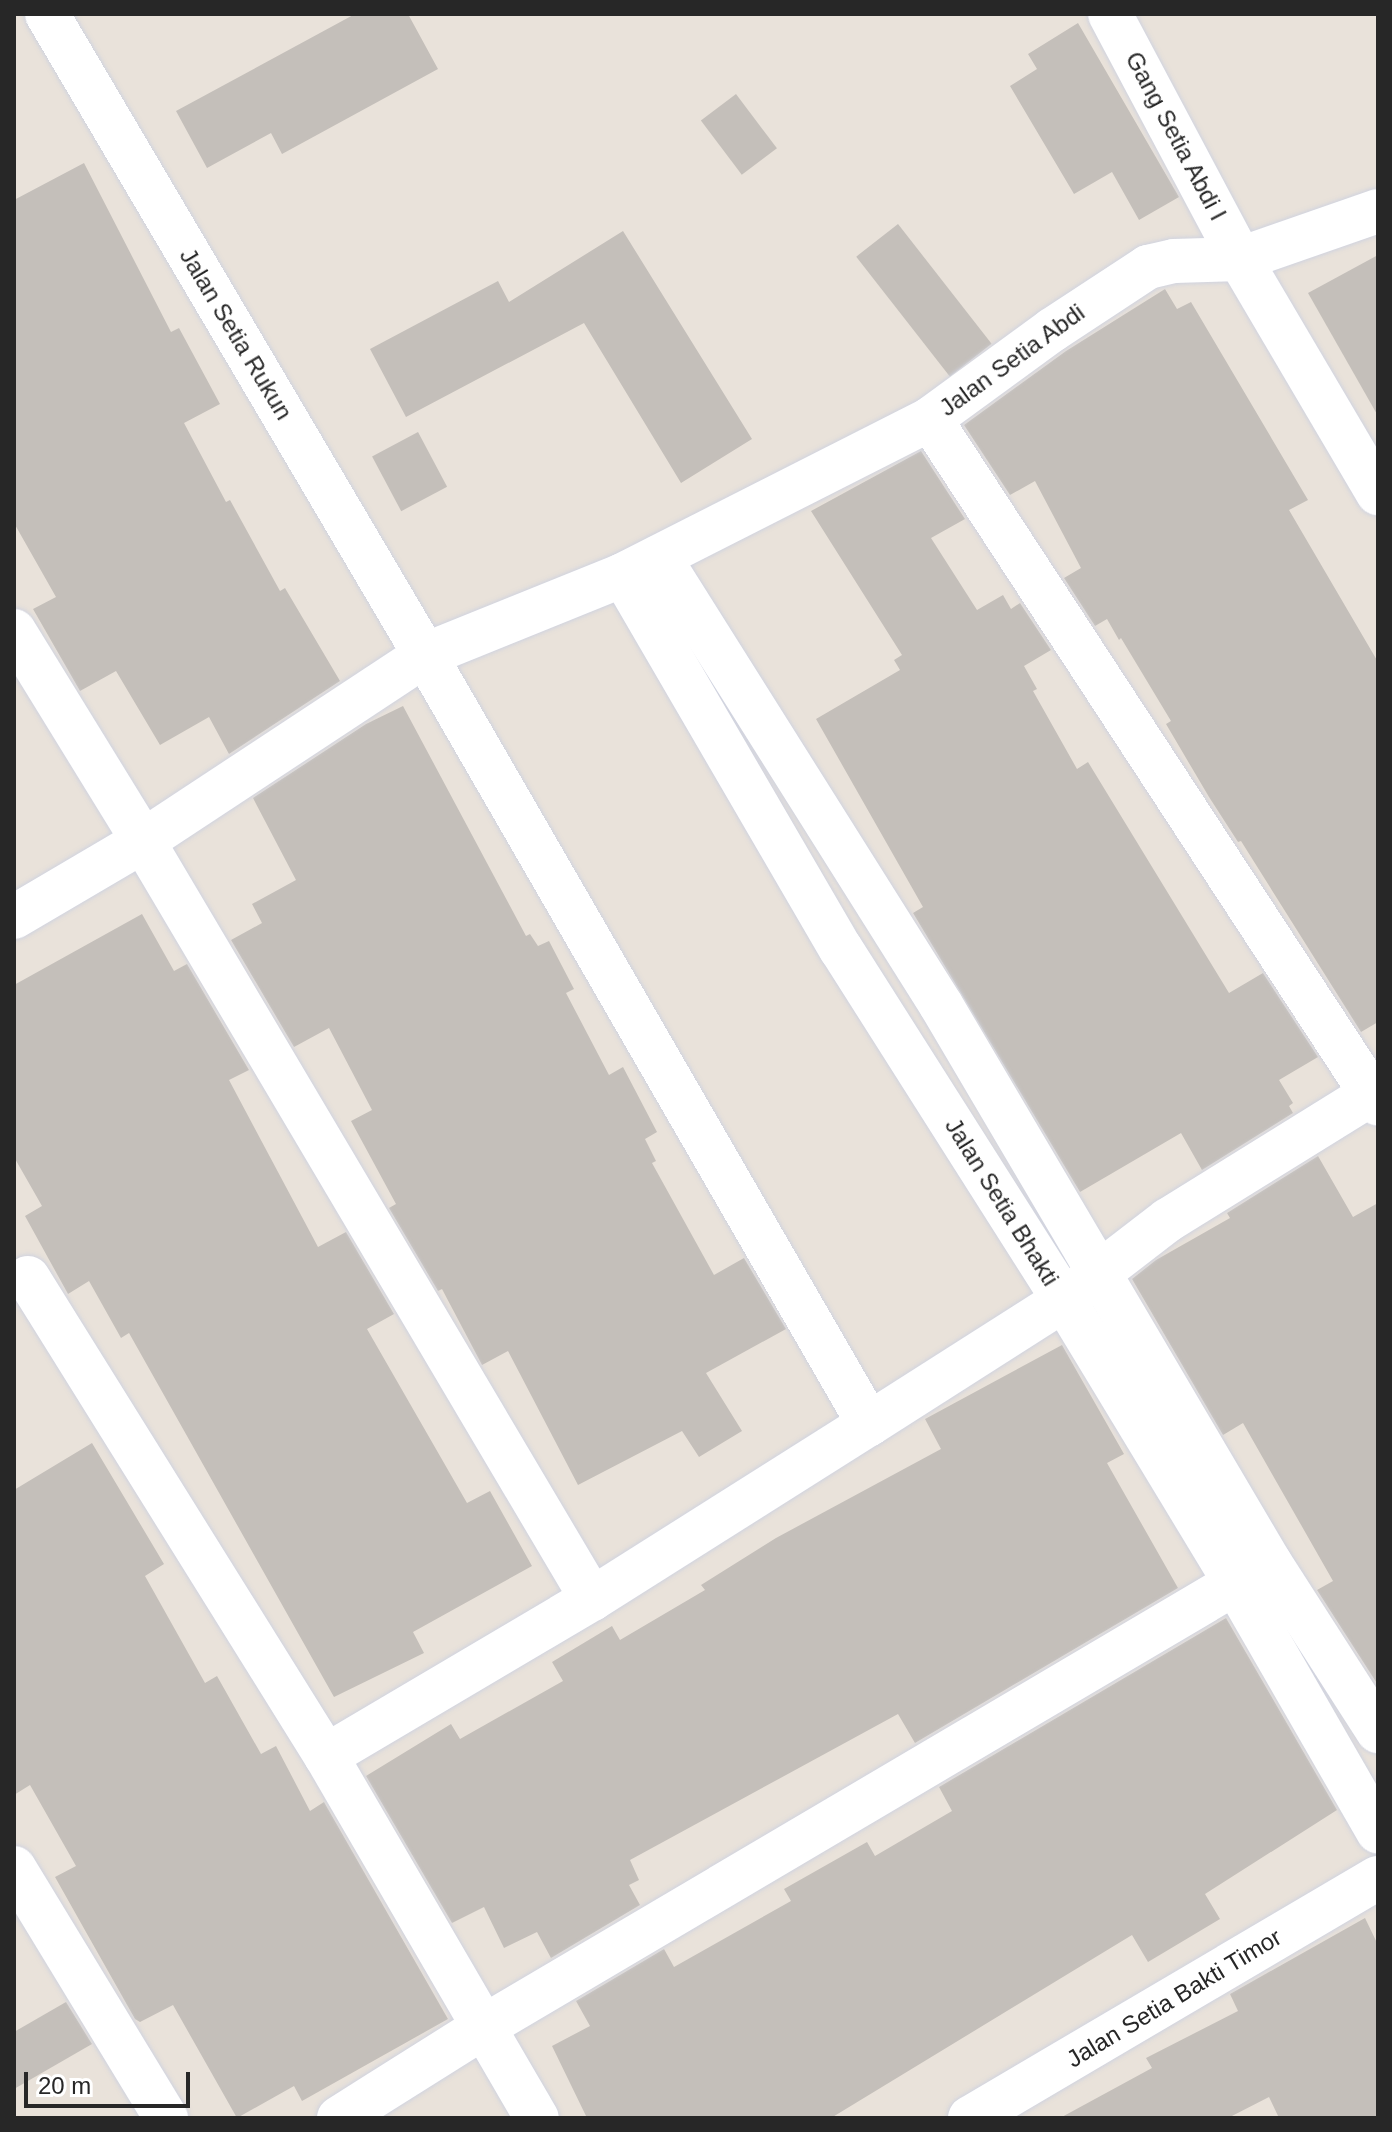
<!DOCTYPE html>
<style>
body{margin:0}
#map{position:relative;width:1392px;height:2132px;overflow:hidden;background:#e9e2da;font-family:Arial,sans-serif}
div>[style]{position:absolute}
.building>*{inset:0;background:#c4bfba;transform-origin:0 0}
.roads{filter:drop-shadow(0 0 2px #d0d3df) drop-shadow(0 0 2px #d0d3df)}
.minor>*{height:44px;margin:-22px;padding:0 22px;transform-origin:22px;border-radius:22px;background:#fff}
span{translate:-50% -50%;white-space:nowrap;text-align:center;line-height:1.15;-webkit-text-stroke:8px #fff;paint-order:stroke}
.street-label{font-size:24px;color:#272727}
.frame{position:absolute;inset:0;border:16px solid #272727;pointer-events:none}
.scale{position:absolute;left:24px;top:2072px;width:166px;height:36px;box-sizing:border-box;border:4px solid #272727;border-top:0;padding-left:10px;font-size:24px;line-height:28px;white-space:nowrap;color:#272727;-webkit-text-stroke:6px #fff;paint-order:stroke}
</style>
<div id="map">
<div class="building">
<div style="clip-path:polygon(355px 14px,408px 14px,438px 69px,282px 154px,271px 133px,207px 168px,176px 111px)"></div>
<div style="clip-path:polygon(1078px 23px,1179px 197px,1139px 220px,1112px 172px,1074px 194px,1010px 86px,1037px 69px,1028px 54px)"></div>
<div style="left:736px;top:94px;width:68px;height:44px;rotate:53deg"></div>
<div style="clip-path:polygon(84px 163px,171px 332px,179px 328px,220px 404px,184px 423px,226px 502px,230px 500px,280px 591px,285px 588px,340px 681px,229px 754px,209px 717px,160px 745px,116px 671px,80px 691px,33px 609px,56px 597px,14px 523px,14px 200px)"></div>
<div style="left:898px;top:224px;width:152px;height:53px;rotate:52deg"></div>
<div style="clip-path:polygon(623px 231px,752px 439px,681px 483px,584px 323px,406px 417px,370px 349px,498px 281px,509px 302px)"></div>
<div style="clip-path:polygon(1378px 255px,1378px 416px,1308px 293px)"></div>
<div style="clip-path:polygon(1165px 289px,1177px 309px,1191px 302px,1308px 500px,1289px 510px,1378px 662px,1378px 1022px,1361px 1032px,1241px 841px,1238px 842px,1209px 797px,1166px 724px,1171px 721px,1121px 638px,1119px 640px,1107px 619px,1095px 626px,1064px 578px,1081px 568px,1035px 481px,1010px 495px,964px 425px,1066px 351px)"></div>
<div style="left:418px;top:432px;width:62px;height:52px;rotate:62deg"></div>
<div style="clip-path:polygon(921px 451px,965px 519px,931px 538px,977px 610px,1003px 595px,1011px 609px,1020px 603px,1051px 650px,1024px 666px,1037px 689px,1033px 691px,1077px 769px,1088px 762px,1229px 993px,1263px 973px,1318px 1057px,1279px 1080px,1293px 1103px,1289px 1106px,1293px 1113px,1202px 1170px,1181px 1133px,1080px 1192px,913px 913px,923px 907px,816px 719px,900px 670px,894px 660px,902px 655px,811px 511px)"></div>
<div style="clip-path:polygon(403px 706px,526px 936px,530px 934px,538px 946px,549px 941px,574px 989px,566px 993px,609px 1075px,623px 1067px,657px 1132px,645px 1139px,656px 1161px,652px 1163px,714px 1275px,744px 1258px,786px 1329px,706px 1373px,742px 1431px,699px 1457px,682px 1431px,578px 1485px,508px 1351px,482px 1365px,442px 1289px,438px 1291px,389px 1208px,396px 1204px,351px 1121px,372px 1110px,329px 1028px,294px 1047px,231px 940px,262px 923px,252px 904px,296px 880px,253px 798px,366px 724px)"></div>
<div style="clip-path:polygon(142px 914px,174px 971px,187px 964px,249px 1070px,229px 1080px,318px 1247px,346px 1232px,394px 1314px,367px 1329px,467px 1503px,490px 1491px,532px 1566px,413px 1632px,424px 1653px,334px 1697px,129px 1333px,121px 1338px,89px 1281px,68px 1294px,25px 1216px,42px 1206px,14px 1157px,14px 985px)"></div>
<div style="clip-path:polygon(1318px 1156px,1353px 1217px,1378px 1203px,1378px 1685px,1317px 1590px,1333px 1581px,1243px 1423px,1223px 1435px,1132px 1279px,1156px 1260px,1230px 1218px,1227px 1213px)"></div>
<div style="clip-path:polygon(1062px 1345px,1124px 1454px,1107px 1463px,1178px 1588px,915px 1743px,898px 1714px,630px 1860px,639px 1880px,629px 1885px,640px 1905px,551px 1958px,537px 1932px,504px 1948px,484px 1907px,452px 1923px,366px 1776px,451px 1724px,460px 1739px,563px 1681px,552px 1662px,612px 1626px,620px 1640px,705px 1590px,701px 1585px,776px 1538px,941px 1449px,925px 1419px)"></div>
<div style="clip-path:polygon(92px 1443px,164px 1564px,145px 1576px,205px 1683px,217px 1676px,261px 1754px,276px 1746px,310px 1811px,324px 1802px,448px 2019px,302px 2101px,294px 2086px,237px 2118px,173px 2005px,140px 2022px,135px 2019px,55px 1877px,76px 1866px,30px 1785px,14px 1795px,14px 1490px)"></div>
<div style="clip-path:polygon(1226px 1618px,1337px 1810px,1205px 1894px,1220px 1919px,1148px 1962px,1132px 1935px,831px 2118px,587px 2118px,552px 2046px,590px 2026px,576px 2001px,664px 1949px,674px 1967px,791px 1901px,784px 1889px,867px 1842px,875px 1856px,952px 1811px,939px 1787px)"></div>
<div style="clip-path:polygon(1365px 1918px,1378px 1945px,1378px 2118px,1279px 2118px,1269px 2097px,1228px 2118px,1060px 2118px,1152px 2068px,1146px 2058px,1238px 2011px,1230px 1994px)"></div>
<div style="clip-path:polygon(66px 2002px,92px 2044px,14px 2089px,14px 2032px)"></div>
</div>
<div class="roads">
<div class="minor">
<div style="left:47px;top:14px;width:744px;rotate:59.47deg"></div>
<div style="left:425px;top:655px;width:888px;rotate:60deg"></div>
<div style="left:1110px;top:14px;width:277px;rotate:62deg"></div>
<div style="left:1240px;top:259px;width:272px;rotate:59.5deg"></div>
<div style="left:930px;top:419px;width:818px;rotate:56.81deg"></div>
<div style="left:659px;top:557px;width:529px;rotate:57.81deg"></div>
<div style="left:941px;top:1005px;width:648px;rotate:59.48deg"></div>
<div style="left:1270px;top:1563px;width:200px;rotate:57.3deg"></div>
<div style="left:623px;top:575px;width:433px;rotate:59.8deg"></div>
<div style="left:841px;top:949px;width:416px;rotate:57.6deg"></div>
<div style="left:1064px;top:1300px;width:328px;rotate:58.8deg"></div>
<div style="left:1234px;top:1581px;width:289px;rotate:60.1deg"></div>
<div style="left:14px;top:631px;width:246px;rotate:58.4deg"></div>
<div style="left:143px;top:841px;width:881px;rotate:59.36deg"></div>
<div style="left:14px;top:917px;width:150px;rotate:-30.5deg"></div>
<div style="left:143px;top:841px;width:338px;rotate:-33.4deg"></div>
<div style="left:425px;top:655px;width:214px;rotate:-22deg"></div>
<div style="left:623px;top:575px;width:344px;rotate:-26.9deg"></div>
<div style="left:930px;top:419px;width:151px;rotate:-36.1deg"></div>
<div style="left:1052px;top:330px;width:115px;rotate:-33.3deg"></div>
<div style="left:1148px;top:267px;width:27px;rotate:-13deg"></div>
<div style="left:1174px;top:261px;width:66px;rotate:-1.7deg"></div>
<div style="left:1240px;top:259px;width:146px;rotate:-19.2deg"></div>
<div style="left:28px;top:1278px;width:563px;rotate:58.06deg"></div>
<div style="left:326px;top:1756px;width:419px;rotate:59.8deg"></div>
<div style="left:326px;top:1756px;width:309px;rotate:-30.6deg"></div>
<div style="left:592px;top:1599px;width:328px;rotate:-32.3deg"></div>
<div style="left:869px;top:1424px;width:231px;rotate:-32.5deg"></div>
<div style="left:1064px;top:1300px;width:131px;rotate:-37.6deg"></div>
<div style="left:1168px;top:1220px;width:247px;rotate:-31.8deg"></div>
<div style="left:14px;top:1868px;width:293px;rotate:58.7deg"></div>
<div style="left:339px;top:2118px;width:173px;rotate:-32.2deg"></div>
<div style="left:485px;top:2026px;width:901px;rotate:-30.55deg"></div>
<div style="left:970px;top:2118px;width:473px;rotate:-30.5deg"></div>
</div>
</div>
<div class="street-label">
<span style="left:1176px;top:136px;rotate:62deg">Gang Setia Abdi I</span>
<span style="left:236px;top:334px;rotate:59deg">Jalan Setia Rukun</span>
<span style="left:1012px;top:360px;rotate:-36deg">Jalan Setia Abdi</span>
<span style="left:1002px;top:1202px;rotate:58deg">Jalan Setia Bhakti</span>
<span style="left:1174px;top:1998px;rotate:-31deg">Jalan Setia Bakti Timor</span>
</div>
<div class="frame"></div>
<div class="scale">20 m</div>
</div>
